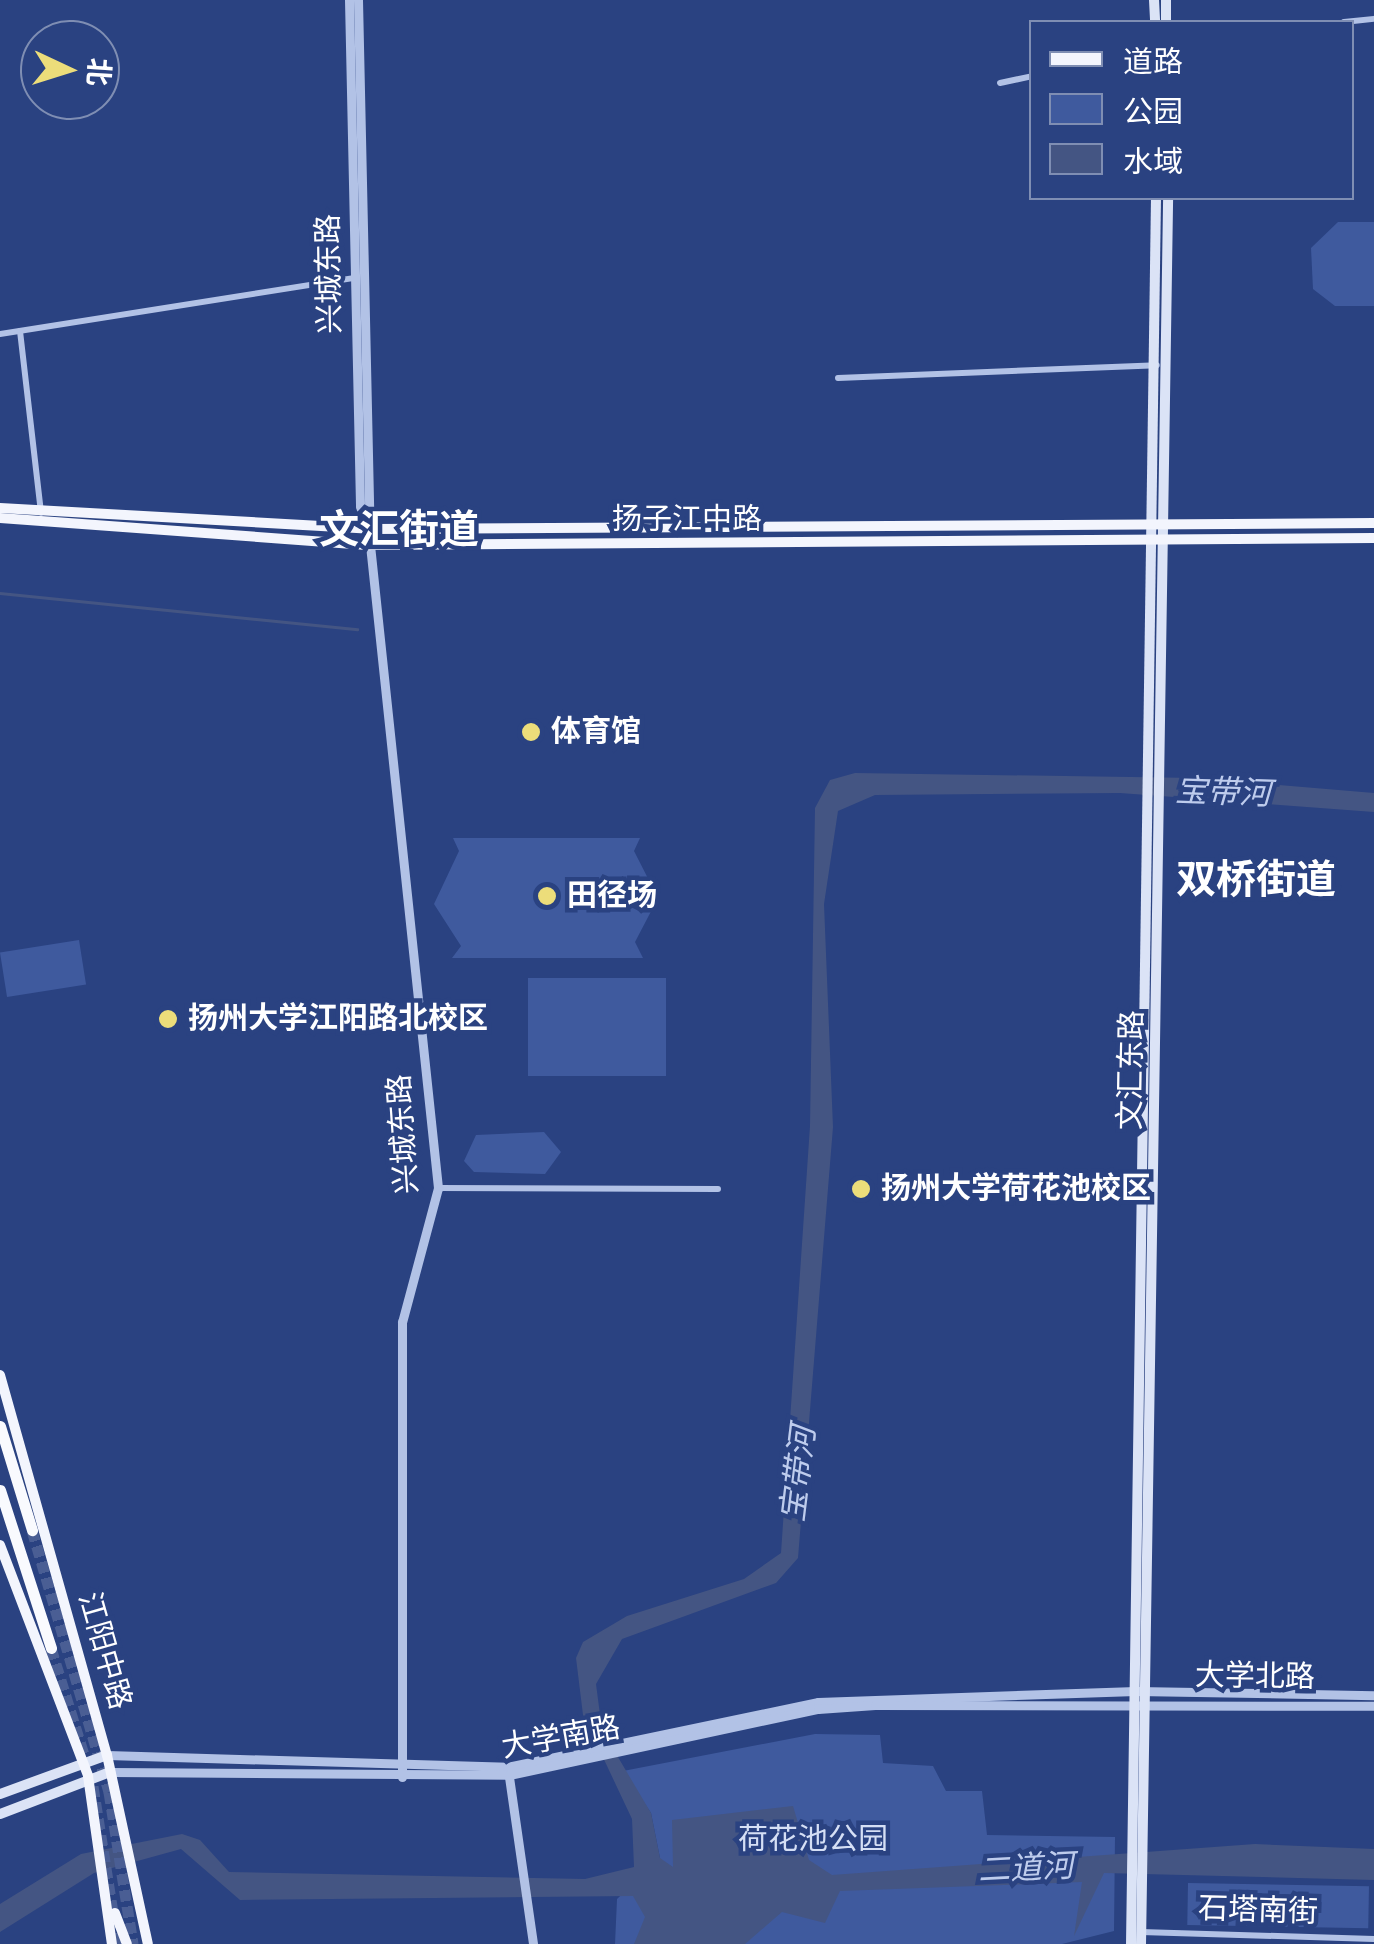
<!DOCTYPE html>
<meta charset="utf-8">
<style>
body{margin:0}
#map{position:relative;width:1374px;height:1944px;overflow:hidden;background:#2a4281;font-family:Signika,"Noto Sans SC",sans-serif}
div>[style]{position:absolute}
.green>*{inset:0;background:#3f5a9e;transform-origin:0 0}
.water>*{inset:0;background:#445583}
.stream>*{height:2.5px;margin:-1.25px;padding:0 1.25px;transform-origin:1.25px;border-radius:1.25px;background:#445583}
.trunk-tunnel>*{height:11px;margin-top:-5.5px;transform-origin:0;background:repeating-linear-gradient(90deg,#4a5e94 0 11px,transparent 0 16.5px)}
.minor>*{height:6px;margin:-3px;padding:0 3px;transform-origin:3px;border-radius:3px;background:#b2c2e6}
.tertiary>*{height:9px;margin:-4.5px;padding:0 4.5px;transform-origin:4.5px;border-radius:4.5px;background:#b2c2e6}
.secondary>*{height:10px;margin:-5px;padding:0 5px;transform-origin:5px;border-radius:5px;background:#dbe3f6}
.primary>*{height:10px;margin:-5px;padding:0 5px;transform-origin:5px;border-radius:5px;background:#f3f5fd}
.trunk>*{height:11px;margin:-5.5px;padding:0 5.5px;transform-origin:5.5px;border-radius:5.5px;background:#f9fafe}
.dots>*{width:28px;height:28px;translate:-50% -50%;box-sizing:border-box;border:5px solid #2a4281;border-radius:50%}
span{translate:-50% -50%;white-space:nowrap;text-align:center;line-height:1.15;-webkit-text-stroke:9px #2a4281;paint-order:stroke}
.street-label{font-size:30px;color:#fff}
.poi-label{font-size:30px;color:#fff;font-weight:700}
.left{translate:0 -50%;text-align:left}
.park-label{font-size:30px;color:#d5dff5}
.water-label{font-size:32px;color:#becced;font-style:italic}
.district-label{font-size:40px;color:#fff;font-weight:700}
.legend{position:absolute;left:1029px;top:20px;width:325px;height:180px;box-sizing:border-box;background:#2a4281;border:2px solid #7f8eb3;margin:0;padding:12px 18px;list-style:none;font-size:30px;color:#fff}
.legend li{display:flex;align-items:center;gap:20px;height:50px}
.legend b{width:50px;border:2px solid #7f8eb3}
.north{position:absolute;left:20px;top:20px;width:100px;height:100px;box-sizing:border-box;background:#2a4281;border:2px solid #7f8eb3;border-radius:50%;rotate:94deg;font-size:28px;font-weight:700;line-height:40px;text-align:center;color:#fff}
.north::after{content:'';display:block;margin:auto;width:35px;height:45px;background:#ecdd7a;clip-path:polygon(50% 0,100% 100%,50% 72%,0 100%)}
</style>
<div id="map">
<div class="green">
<div style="clip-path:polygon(1338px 222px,1374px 222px,1374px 306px,1335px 306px,1313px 289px,1311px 248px)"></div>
<div style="clip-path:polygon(453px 838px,640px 838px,634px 851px,658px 898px,635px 942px,643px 958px,452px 958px,461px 946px,434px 904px,459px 851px)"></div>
<div style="left:79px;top:940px;width:45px;height:80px;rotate:81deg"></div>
<div style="left:528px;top:978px;width:138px;height:98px"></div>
<div style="clip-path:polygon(544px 1132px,561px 1152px,545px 1174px,474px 1172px,464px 1161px,476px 1135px)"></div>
<div style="clip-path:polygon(815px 1734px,880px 1735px,883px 1763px,933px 1766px,946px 1791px,982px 1791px,987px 1835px,1115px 1837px,1114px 1931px,1062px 1944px,615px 1944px,617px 1899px,660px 1858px,651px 1813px,623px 1771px)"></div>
<div style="left:1188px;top:1883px;width:181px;height:42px;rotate:1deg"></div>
</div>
<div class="water">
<div style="clip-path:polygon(855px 773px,1196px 778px,1374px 793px,1374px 812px,1120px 793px,875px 795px,838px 811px,824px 904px,833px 1127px,798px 1558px,776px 1583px,622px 1639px,596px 1684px,602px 1730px,651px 1813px,660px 1858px,673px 1867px,672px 1820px,793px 1806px,809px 1860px,832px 1875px,1255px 1844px,1374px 1849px,1374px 1880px,1104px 1873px,1074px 1936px,1082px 1882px,840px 1891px,825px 1923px,782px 1912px,745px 1944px,634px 1944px,645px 1917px,633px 1896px,240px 1900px,181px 1849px,94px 1873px,0 1932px,0 1904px,81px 1854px,182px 1834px,200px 1840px,229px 1872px,585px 1879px,634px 1867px,632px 1819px,583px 1715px,576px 1658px,583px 1642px,627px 1616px,744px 1579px,781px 1553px,810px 1126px,815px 808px,830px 780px)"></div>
</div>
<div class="stream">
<div style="left:0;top:593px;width:359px;rotate:5.8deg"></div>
</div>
<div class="trunk-tunnel">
<div style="left:32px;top:1530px;width:273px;rotate:73.6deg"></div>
<div style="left:109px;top:1792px;width:154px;rotate:81deg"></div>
<div style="left:51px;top:1648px;width:115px;rotate:72.8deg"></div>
<div style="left:93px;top:1786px;width:160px;rotate:81deg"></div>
</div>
<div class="minor">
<div style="left:1344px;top:22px;width:30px;rotate:-6deg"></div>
<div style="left:1000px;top:83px;width:33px;rotate:-12deg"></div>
<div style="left:20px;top:331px;width:183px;rotate:83.4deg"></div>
<div style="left:0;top:334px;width:359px;rotate:-9deg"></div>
<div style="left:838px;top:378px;width:319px;rotate:-2.3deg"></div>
<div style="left:438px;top:1188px;width:280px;rotate:0.2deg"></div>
<div style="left:1141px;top:1932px;width:233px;rotate:1.7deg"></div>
</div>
<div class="tertiary">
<div style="left:349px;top:0;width:506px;rotate:88.75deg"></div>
<div style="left:360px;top:506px;width:40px;rotate:75.6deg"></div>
<div style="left:358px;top:0;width:545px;rotate:88.74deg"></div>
<div style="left:370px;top:545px;width:647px;rotate:83.96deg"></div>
<div style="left:438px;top:1188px;width:139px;rotate:105deg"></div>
<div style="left:402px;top:1322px;width:455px;rotate:90deg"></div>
<div style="left:107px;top:1755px;width:400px;rotate:1.7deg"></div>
<div style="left:507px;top:1767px;width:318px;rotate:-11.8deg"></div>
<div style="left:818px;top:1702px;width:318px;rotate:-2deg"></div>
<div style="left:1136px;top:1691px;width:238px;rotate:1deg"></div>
<div style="left:508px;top:1770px;width:176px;rotate:81.8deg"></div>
<div style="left:110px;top:1772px;width:399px;rotate:0.4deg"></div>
<div style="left:509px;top:1775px;width:316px;rotate:-12.1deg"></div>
<div style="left:818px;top:1709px;width:57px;rotate:-4deg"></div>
<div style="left:875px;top:1705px;width:499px;rotate:0.1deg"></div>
</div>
<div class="secondary">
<div style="left:1154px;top:0;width:22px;rotate:87deg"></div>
<div style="left:1166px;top:0;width:22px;rotate:90deg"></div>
<div style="left:0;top:1794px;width:114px;rotate:-20deg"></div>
<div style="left:0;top:1814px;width:118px;rotate:-20.9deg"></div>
<div style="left:1131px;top:1944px;width:1746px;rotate:-89.18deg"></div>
<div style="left:1141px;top:1944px;width:1746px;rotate:-89.11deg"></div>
</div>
<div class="primary">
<div style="left:0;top:508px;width:375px;rotate:3.2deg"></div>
<div style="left:374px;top:529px;width:1000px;rotate:-0.34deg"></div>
<div style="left:0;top:518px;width:371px;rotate:4.2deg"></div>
<div style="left:370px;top:545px;width:1004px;rotate:-0.4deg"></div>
<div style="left:0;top:1375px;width:395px;rotate:74.3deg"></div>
<div style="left:107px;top:1755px;width:193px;rotate:77.8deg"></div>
<div style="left:0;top:1545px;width:247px;rotate:69.1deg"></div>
<div style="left:88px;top:1776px;width:170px;rotate:81.9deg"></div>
<div style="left:115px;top:1913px;width:33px;rotate:69deg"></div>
</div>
<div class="trunk">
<div style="left:0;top:1426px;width:109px;rotate:72.9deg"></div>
<div style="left:0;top:1490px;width:166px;rotate:72.1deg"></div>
</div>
<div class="dots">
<div style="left:531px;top:732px;background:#ecdd7a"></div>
<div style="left:547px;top:896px;background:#ecdd7a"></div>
<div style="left:168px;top:1019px;background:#ecdd7a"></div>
<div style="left:861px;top:1189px;background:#ecdd7a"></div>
</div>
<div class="street-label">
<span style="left:330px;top:274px;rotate:-91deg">兴城东路</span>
<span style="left:687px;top:520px">扬子江中路</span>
<span style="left:1132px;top:1070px;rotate:-89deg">文汇东路</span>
<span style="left:404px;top:1134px;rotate:-94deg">兴城东路</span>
<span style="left:104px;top:1651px;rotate:74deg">江阳中路</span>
<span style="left:1255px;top:1677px;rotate:1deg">大学北路</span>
<span style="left:561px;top:1738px;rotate:-10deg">大学南路</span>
<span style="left:1258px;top:1911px;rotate:2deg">石塔南街</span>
</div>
<div class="poi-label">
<span class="left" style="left:551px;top:732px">体育馆</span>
<span class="left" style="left:567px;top:896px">田径场</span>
<span class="left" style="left:188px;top:1019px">扬州大学江阳路北校区</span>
<span class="left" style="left:881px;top:1189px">扬州大学荷花池校区</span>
</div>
<div class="park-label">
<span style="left:813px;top:1840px">荷花池公园</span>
</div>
<div class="water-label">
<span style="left:1223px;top:793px;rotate:2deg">宝带河</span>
<span style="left:799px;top:1474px;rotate:-83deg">宝带河</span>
<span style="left:1026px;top:1869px;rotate:-3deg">二道河</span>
</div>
<div class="district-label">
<span style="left:399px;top:530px">文汇街道</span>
<span style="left:1256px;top:880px">双桥街道</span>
</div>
<ul class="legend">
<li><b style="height:12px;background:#f3f5fd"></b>道路</li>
<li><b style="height:28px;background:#3f5a9e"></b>公园</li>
<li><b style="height:28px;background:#445583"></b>水域</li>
</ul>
<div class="north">北</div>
</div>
